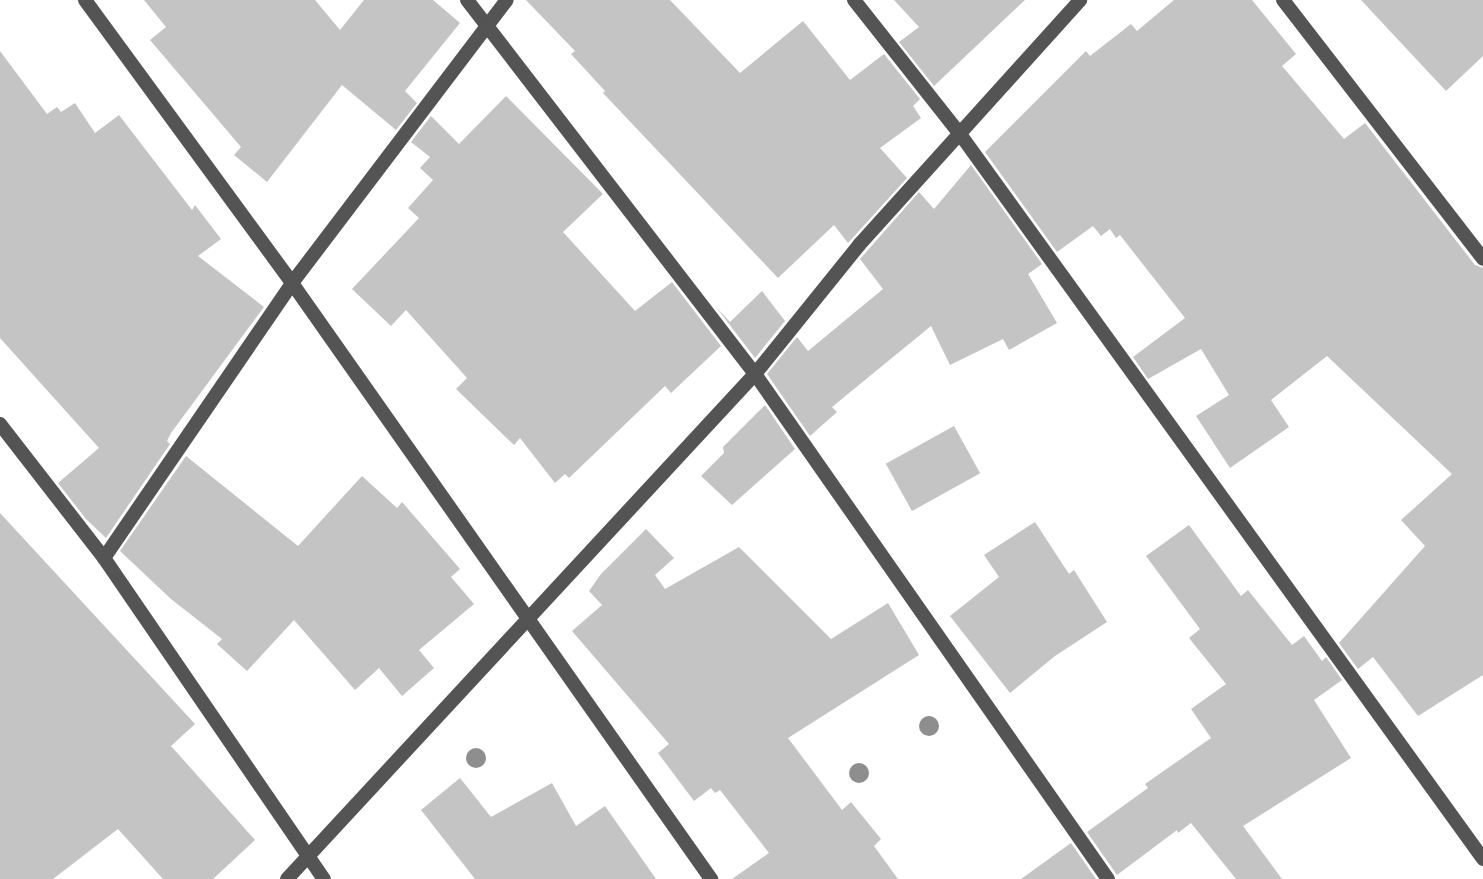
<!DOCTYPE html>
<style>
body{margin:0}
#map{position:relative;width:1483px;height:879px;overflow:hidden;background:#fff;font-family:Jost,sans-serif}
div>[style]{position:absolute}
.building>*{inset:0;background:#c4c4c4;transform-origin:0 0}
.street>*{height:14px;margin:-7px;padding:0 7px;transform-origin:7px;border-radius:7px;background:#545454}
.trees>*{width:20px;height:20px;margin:-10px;border-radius:50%;background:#8e8e8e}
span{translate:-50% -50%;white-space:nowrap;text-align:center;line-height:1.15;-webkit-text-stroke:5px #fff;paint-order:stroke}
</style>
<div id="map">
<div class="building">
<div style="clip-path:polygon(144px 0,315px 0,340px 30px,364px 0,433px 0,460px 23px,405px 91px,417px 103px,396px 130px,342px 85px,267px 182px,234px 155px,241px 147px,150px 40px,166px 27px)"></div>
<div style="clip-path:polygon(526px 0,670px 0,740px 73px,803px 21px,850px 80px,884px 54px,920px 99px,913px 106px,921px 118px,880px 148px,907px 178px,848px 243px,834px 225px,778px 278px,603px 93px,605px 91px,571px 54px,575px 51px)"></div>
<div style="clip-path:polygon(894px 0,1025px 0,934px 86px,899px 42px,919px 27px)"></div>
<div style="clip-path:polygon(1174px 0,1252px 0,1296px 54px,1282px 66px,1344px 139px,1365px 123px,1475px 265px,1483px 268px,1483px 675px,1418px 716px,1373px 657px,1358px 669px,1339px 643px,1425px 546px,1401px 520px,1452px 474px,1327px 356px,1271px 400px,1289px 427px,1230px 468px,1196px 416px,1229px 395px,1201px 349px,1148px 379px,1133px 357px,1185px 318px,1120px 235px,1116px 238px,1110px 229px,1101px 236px,1093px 226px,1057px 252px,985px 152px,1086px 51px,1090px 56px,1131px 24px,1137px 31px)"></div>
<div style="clip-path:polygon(1361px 0,1483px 0,1483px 56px,1446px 91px)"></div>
<div style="clip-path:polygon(0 51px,47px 114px,57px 107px,61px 112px,75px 103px,95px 133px,119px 115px,192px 210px,195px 205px,221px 239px,198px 256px,264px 307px,171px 433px,167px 441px,170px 444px,106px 538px,86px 519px,58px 483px,99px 448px,0 338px)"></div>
<div style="clip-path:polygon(506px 96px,603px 194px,563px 232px,635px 311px,672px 282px,721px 346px,671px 393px,665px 386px,569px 478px,565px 474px,555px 483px,520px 438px,514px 445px,456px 389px,467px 378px,406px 310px,391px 326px,352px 289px,419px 218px,408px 208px,433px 180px,420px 168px,430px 157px,411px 142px,431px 116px,459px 144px)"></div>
<div style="clip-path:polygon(971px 165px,1042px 264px,1028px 274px,1057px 323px,1009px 350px,1003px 339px,950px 365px,931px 326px,832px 407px,837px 412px,810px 436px,767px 374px,797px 337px,808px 351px,883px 289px,860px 259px,919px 192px,934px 209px)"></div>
<div style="clip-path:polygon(762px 291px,785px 321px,755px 358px,716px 307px,730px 322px)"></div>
<div style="clip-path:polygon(765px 405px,795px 449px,732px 505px,701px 476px,724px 453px,723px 447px)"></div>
<div style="left:954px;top:426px;width:54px;height:78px;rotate:61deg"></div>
<div style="clip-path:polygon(186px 456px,298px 546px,362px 476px,397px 508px,402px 502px,460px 569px,451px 577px,474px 604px,419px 650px,434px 668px,402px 696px,379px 668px,355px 690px,294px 620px,247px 671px,217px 644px,222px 639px,171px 599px,120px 551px)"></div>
<div style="clip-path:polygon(0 513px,195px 724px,171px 746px,255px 840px,213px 879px,163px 879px,118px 829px,53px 879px,0 879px)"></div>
<div style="clip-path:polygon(1035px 522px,1069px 574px,1074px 570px,1107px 622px,1055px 656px,1010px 693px,950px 616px,999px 577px,984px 555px)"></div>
<div style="clip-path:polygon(1189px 525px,1241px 596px,1248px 590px,1292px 645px,1304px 636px,1322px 661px,1326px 657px,1342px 680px,1314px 700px,1351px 758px,1243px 826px,1282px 879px,1236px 879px,1191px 823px,1178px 833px,1177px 830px,1117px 875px,1087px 832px,1148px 788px,1145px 784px,1211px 738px,1191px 709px,1226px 684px,1189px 638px,1200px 629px,1146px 556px)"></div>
<div style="clip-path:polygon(646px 529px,674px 558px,655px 575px,665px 589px,739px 547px,831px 639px,888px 603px,919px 655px,788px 738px,842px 810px,851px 802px,881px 839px,874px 846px,898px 879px,732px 879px,769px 853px,720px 790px,715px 793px,711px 788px,694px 801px,658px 753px,669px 744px,572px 631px,602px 605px,589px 591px,601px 574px)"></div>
<div style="clip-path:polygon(460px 778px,491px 817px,552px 783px,576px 826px,605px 806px,656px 879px,475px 879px,421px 810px)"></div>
<div style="clip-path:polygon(1071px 843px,1096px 879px,1021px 879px)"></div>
</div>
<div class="street">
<div style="left:85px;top:0;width:351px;rotate:53.8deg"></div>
<div style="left:292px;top:283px;width:729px;rotate:54.89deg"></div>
<div style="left:467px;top:0;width:472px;rotate:52.4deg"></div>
<div style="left:755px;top:374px;width:616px;rotate:55.05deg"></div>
<div style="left:854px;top:0;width:171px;rotate:51.7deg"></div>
<div style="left:960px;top:134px;width:894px;rotate:54.19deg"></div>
<div style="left:1283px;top:0;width:327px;rotate:52.3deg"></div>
<div style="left:0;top:424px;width:170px;rotate:52.2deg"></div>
<div style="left:104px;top:558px;width:389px;rotate:55.6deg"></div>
<div style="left:104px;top:558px;width:333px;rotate:-55.6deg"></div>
<div style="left:292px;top:283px;width:355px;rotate:-52.8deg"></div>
<div style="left:287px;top:879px;width:689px;rotate:-47.18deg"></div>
<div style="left:755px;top:374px;width:166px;rotate:-51.1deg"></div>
<div style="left:859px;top:245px;width:330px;rotate:-47.9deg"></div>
</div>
<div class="trees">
<div style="left:929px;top:726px"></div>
<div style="left:476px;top:758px"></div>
<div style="left:859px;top:773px"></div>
</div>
</div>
